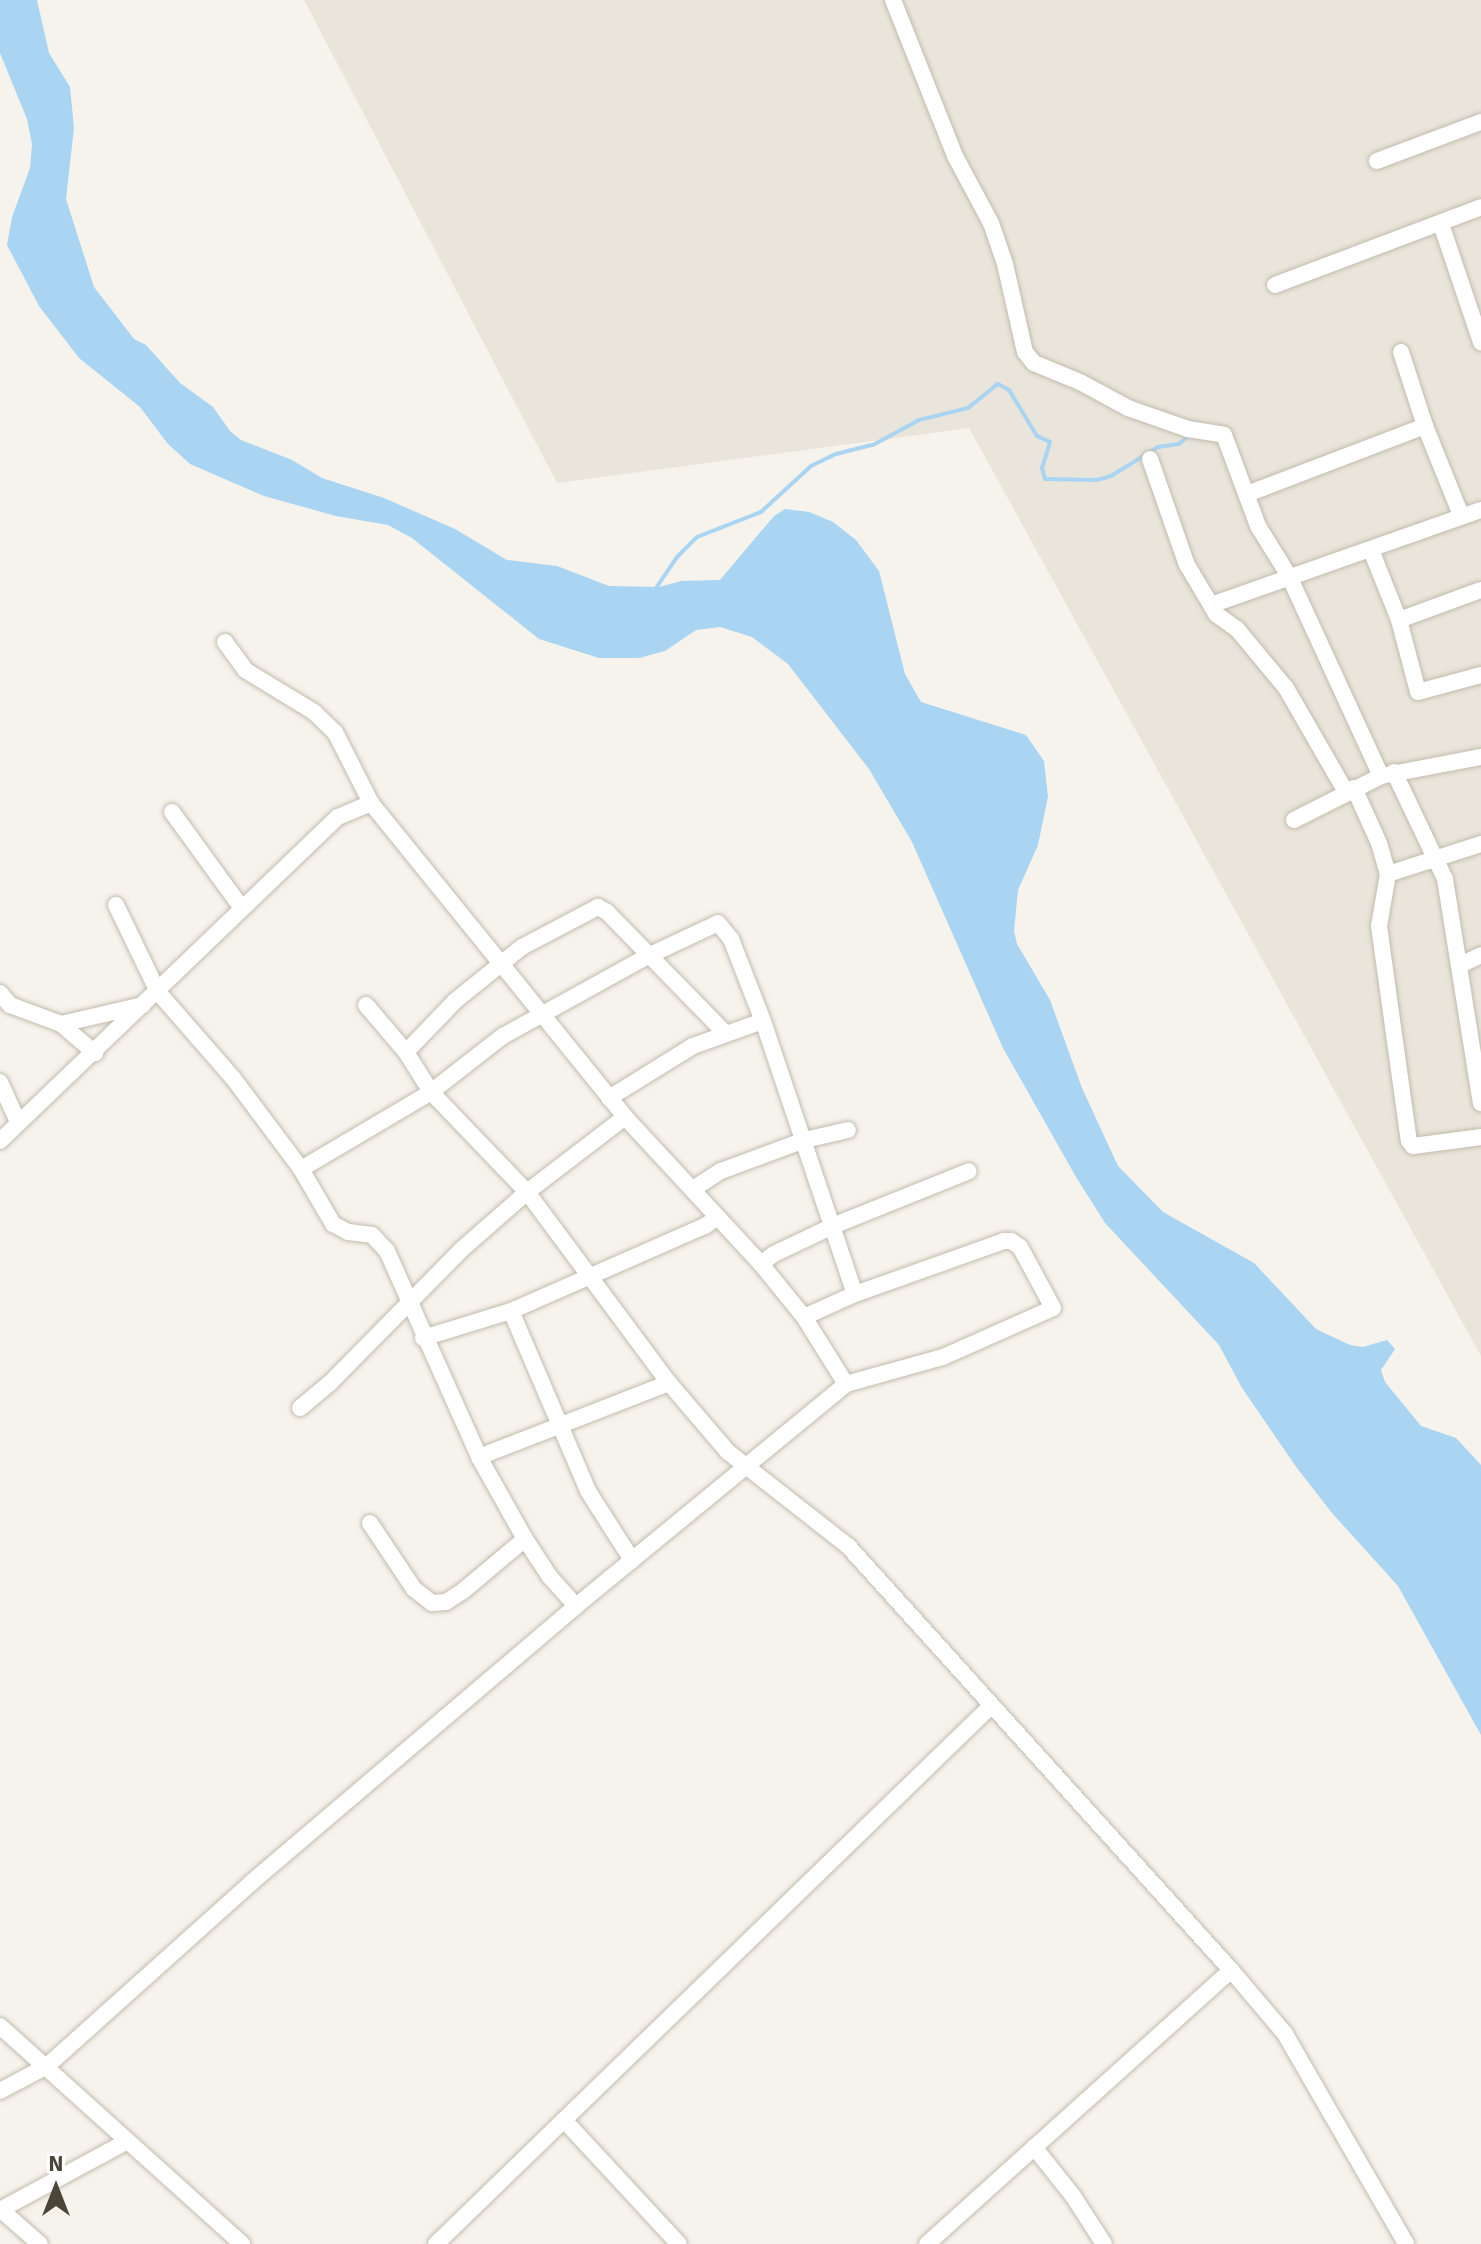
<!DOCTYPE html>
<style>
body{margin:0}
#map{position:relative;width:1481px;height:2244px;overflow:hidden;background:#f6f3ec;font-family:Signika,sans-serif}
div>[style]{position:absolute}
.residential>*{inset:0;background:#eae5da}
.water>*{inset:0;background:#a9d4f2}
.stream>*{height:4px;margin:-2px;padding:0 2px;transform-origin:2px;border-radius:2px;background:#a9d4f2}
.roads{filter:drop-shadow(0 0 2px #c2bbae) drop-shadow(0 0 2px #c2bbae)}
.minor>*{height:16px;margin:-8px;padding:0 8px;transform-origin:8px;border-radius:8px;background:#fff}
span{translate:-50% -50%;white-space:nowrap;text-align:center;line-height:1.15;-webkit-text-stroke:6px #fff;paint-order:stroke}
.north{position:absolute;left:16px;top:2148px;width:80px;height:80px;-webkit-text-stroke:6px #fff;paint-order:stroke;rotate:0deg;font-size:22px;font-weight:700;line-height:32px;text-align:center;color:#4b4439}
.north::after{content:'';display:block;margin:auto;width:28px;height:36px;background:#4b4439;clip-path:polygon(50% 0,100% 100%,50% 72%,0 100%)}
</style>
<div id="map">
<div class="residential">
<div style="clip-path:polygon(304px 0,1481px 0,1481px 1356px,969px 428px,557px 483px)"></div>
</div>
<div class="water">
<div style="clip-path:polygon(0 0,37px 0,49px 53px,70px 87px,74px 128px,66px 199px,94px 287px,134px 339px,146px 345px,180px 383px,213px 407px,230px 431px,241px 440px,292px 460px,322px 478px,384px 498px,455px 529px,507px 560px,557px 566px,609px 586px,659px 587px,681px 581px,720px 580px,774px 516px,785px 509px,809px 512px,833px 522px,856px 540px,879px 571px,905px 674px,921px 702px,1026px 735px,1044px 761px,1048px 796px,1038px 845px,1018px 890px,1014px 931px,1017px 944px,1050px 1000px,1082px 1088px,1118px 1166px,1163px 1212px,1254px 1263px,1316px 1329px,1350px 1345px,1363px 1347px,1387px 1340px,1395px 1349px,1381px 1370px,1385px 1382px,1421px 1426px,1456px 1438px,1481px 1465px,1481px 1735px,1398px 1586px,1332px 1513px,1297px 1468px,1242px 1388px,1219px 1345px,1105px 1223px,1076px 1177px,1003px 1048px,912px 842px,869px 769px,788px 664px,752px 637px,720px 627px,696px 630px,665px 651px,639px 658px,599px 658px,539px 639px,412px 538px,388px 525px,336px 516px,264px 496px,190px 464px,168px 444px,140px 407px,79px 358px,39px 306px,7px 245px,12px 217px,30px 168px,32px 144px,27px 119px,0 53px)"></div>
</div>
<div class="stream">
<div style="left:654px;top:591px;width:41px;rotate:-55.9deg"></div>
<div style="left:677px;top:557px;width:28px;rotate:-45deg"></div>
<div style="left:697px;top:537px;width:69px;rotate:-21.3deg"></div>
<div style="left:761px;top:512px;width:68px;rotate:-42.6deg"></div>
<div style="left:811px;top:466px;width:28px;rotate:-26deg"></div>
<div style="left:836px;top:454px;width:38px;rotate:-14deg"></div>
<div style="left:873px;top:445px;width:52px;rotate:-28.5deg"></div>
<div style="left:919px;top:420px;width:50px;rotate:-13.8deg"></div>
<div style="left:968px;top:408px;width:38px;rotate:-39deg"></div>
<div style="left:998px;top:384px;width:13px;rotate:29deg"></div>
<div style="left:1009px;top:390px;width:54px;rotate:58.7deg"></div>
<div style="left:1037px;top:436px;width:14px;rotate:25deg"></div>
<div style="left:1050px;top:442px;width:27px;rotate:107deg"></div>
<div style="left:1042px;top:468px;width:11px;rotate:75deg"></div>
<div style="left:1045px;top:479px;width:52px;rotate:1.1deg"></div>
<div style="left:1097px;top:480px;width:15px;rotate:-16deg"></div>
<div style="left:1111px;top:476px;width:55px;rotate:-31.7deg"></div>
<div style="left:1158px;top:447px;width:21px;rotate:-8deg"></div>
<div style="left:1179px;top:444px;width:12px;rotate:-42deg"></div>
</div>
<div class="roads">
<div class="minor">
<div style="left:893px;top:0;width:168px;rotate:68.3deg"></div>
<div style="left:955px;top:156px;width:76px;rotate:61.8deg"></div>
<div style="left:991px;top:223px;width:43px;rotate:71.1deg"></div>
<div style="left:1005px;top:264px;width:90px;rotate:77.2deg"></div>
<div style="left:1025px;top:352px;width:14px;rotate:51deg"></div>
<div style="left:1034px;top:363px;width:50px;rotate:22.4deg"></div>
<div style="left:1080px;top:382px;width:55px;rotate:28.4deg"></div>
<div style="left:1128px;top:408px;width:64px;rotate:19.3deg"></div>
<div style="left:1188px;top:429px;width:36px;rotate:9deg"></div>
<div style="left:1224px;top:435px;width:97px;rotate:69.5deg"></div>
<div style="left:1258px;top:526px;width:59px;rotate:58.2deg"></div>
<div style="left:1289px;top:576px;width:220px;rotate:65.3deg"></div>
<div style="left:1377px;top:161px;width:111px;rotate:-20.6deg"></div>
<div style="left:1441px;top:224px;width:125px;rotate:71.3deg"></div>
<div style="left:1275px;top:285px;width:220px;rotate:-20.7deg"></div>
<div style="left:1401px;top:352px;width:78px;rotate:72deg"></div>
<div style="left:1425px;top:426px;width:96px;rotate:68deg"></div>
<div style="left:1150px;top:459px;width:112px;rotate:70.8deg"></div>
<div style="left:1187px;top:565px;width:47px;rotate:59deg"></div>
<div style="left:1211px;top:605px;width:10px;rotate:61deg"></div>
<div style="left:1216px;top:614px;width:26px;rotate:36deg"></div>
<div style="left:1237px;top:629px;width:77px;rotate:50.3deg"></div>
<div style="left:1286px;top:688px;width:120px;rotate:60deg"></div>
<div style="left:1247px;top:494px;width:191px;rotate:-20.9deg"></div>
<div style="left:1371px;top:550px;width:75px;rotate:68.2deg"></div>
<div style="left:1399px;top:620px;width:74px;rotate:75.2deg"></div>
<div style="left:1418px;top:692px;width:65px;rotate:-15.1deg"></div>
<div style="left:1211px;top:605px;width:286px;rotate:-19.4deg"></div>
<div style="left:1399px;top:620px;width:87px;rotate:-20.1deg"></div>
<div style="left:225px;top:642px;width:34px;rotate:54deg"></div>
<div style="left:245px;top:670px;width:81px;rotate:31.3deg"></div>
<div style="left:314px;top:712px;width:29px;rotate:44deg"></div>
<div style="left:335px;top:732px;width:80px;rotate:63.1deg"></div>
<div style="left:371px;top:803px;width:404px;rotate:51deg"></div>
<div style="left:625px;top:1117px;width:200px;rotate:47.2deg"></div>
<div style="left:761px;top:1264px;width:68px;rotate:50.9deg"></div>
<div style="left:804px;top:1317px;width:79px;rotate:57.9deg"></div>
<div style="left:1394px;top:772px;width:119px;rotate:64.5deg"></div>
<div style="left:1445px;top:879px;width:227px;rotate:80.9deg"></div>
<div style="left:1354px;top:788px;width:60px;rotate:65.6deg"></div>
<div style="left:1379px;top:843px;width:32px;rotate:74deg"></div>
<div style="left:1388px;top:874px;width:53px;rotate:99.8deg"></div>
<div style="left:1379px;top:926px;width:217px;rotate:82.1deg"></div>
<div style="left:1409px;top:1141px;width:6px;rotate:51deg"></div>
<div style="left:1413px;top:1146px;width:69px;rotate:-7.5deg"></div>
<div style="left:172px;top:812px;width:117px;rotate:54deg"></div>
<div style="left:1294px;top:820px;width:97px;rotate:-26.8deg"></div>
<div style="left:1381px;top:776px;width:102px;rotate:-10.8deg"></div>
<div style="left:1388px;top:874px;width:98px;rotate:-17.9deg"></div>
<div style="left:116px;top:905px;width:97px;rotate:64.2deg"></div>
<div style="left:158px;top:992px;width:114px;rotate:48.9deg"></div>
<div style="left:233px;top:1078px;width:114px;rotate:53.2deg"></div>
<div style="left:301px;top:1169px;width:64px;rotate:59.8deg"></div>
<div style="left:333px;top:1224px;width:17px;rotate:28deg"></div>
<div style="left:348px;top:1232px;width:24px;rotate:7deg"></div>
<div style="left:372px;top:1235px;width:22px;rotate:47deg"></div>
<div style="left:387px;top:1251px;width:226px;rotate:65.9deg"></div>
<div style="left:479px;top:1457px;width:94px;rotate:60.7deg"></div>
<div style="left:525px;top:1539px;width:45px;rotate:56.7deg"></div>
<div style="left:550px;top:1577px;width:39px;rotate:48deg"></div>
<div style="left:1460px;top:965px;width:23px;rotate:-25deg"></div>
<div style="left:0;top:993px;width:16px;rotate:50deg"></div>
<div style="left:10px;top:1005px;width:54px;rotate:20.4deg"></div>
<div style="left:61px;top:1024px;width:84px;rotate:-13deg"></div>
<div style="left:366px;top:1005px;width:62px;rotate:49.6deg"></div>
<div style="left:406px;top:1052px;width:47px;rotate:58deg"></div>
<div style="left:431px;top:1092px;width:139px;rotate:46.2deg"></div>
<div style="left:527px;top:1192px;width:238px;rotate:53.4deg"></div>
<div style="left:669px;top:1383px;width:91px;rotate:49.5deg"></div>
<div style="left:728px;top:1452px;width:152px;rotate:38.1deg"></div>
<div style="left:848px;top:1546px;width:571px;rotate:47.91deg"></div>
<div style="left:1231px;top:1970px;width:84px;rotate:49.8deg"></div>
<div style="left:1285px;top:2034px;width:242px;rotate:60deg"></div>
<div style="left:61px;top:1024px;width:45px;rotate:40.5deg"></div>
<div style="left:406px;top:1052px;width:71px;rotate:-46.1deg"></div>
<div style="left:455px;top:1001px;width:86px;rotate:-38.9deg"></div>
<div style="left:522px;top:947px;width:86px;rotate:-27.8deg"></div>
<div style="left:598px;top:907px;width:10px;rotate:29deg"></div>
<div style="left:607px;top:912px;width:169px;rotate:45.7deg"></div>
<div style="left:0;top:1082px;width:44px;rotate:65.8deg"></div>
<div style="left:609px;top:1098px;width:99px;rotate:-31.8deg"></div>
<div style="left:693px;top:1046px;width:74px;rotate:-19.7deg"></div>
<div style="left:0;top:1141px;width:468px;rotate:-43.8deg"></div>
<div style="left:338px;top:817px;width:36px;rotate:-23deg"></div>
<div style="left:301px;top:1169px;width:151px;rotate:-30.6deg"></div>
<div style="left:431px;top:1092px;width:91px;rotate:-37.9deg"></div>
<div style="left:503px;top:1036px;width:166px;rotate:-28.9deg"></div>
<div style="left:648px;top:956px;width:77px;rotate:-25.2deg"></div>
<div style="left:718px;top:923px;width:21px;rotate:51deg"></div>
<div style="left:731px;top:939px;width:88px;rotate:68.7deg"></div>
<div style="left:763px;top:1021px;width:288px;rotate:71.4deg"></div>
<div style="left:693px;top:1189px;width:33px;rotate:-33deg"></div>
<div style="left:721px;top:1171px;width:90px;rotate:-20.3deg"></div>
<div style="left:805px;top:1140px;width:44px;rotate:-13.1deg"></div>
<div style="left:761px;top:1264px;width:16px;rotate:-38deg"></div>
<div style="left:774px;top:1254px;width:68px;rotate:-25.4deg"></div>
<div style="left:835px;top:1225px;width:144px;rotate:-21.9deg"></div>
<div style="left:511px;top:1311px;width:196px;rotate:66.8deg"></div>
<div style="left:588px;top:1491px;width:82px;rotate:57.5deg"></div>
<div style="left:423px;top:1338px;width:92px;rotate:-17.1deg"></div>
<div style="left:511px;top:1311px;width:212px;rotate:-23.7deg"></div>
<div style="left:705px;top:1226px;width:14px;rotate:-36deg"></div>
<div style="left:300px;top:1408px;width:38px;rotate:-40deg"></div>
<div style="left:329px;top:1384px;width:188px;rotate:-45.4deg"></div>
<div style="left:461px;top:1250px;width:88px;rotate:-41.3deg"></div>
<div style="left:527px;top:1192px;width:123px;rotate:-37.4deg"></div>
<div style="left:479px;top:1457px;width:204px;rotate:-21.3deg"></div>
<div style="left:370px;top:1523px;width:79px;rotate:56.3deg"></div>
<div style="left:414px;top:1589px;width:23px;rotate:38deg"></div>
<div style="left:432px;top:1603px;width:14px;rotate:-4deg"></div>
<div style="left:446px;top:1602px;width:20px;rotate:-33deg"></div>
<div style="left:463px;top:1591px;width:81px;rotate:-40deg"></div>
<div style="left:0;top:2026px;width:326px;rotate:42deg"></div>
<div style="left:0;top:2091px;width:53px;rotate:-28deg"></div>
<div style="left:47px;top:2066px;width:275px;rotate:-41.9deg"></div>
<div style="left:252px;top:1882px;width:426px;rotate:-40.4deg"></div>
<div style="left:576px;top:1606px;width:350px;rotate:-39.4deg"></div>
<div style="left:846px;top:1384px;width:101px;rotate:-15.6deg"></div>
<div style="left:943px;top:1357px;width:120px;rotate:-24deg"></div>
<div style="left:1053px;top:1308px;width:69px;rotate:-118.4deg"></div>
<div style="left:1020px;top:1247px;width:11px;rotate:-146deg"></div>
<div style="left:1011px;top:1241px;width:7px;rotate:180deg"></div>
<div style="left:1004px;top:1241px;width:158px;rotate:160.4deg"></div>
<div style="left:855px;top:1294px;width:56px;rotate:155.7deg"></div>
<div style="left:564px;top:2120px;width:169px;rotate:47.2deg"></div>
<div style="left:1034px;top:2147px;width:63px;rotate:51.5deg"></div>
<div style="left:1073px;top:2196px;width:57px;rotate:57.1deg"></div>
<div style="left:0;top:2209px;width:53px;rotate:41.2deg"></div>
<div style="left:0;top:2210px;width:143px;rotate:-28.4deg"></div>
<div style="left:436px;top:2244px;width:773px;rotate:-44.11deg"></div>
<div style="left:927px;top:2244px;width:409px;rotate:-42deg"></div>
</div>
</div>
<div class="north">N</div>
</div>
